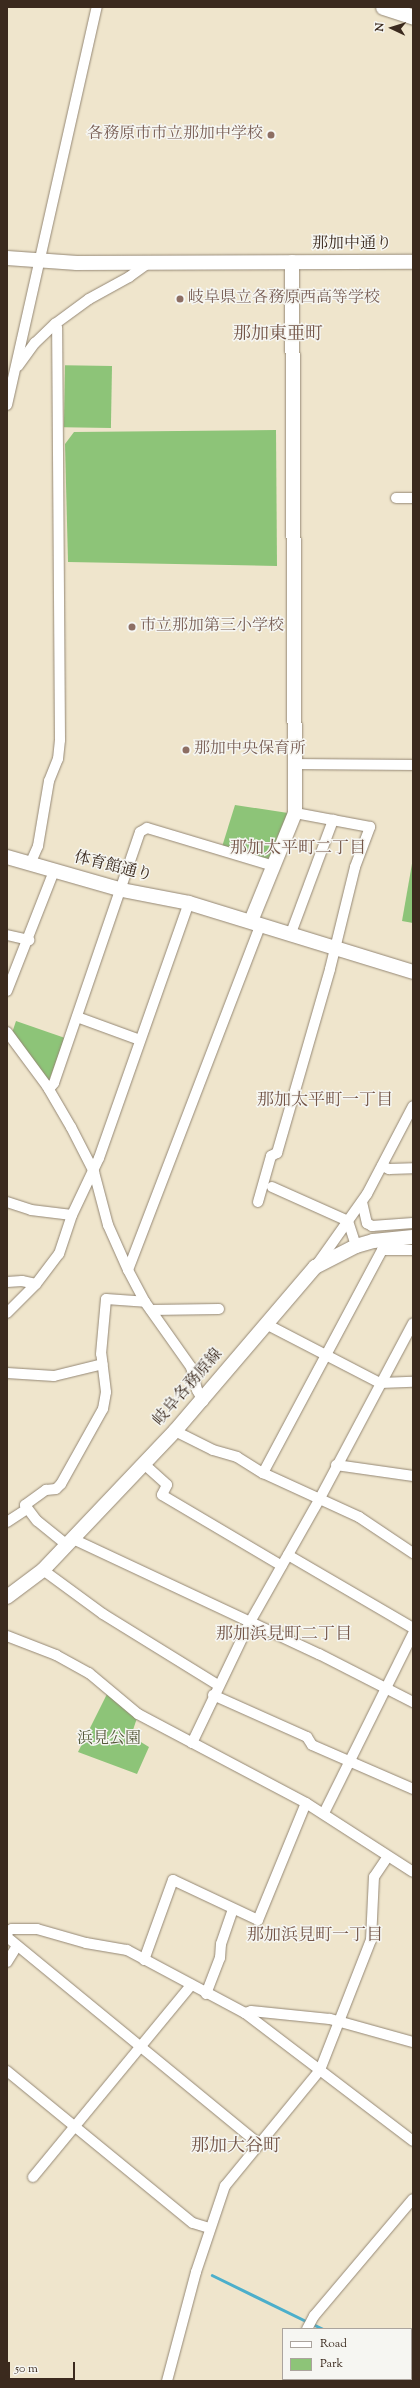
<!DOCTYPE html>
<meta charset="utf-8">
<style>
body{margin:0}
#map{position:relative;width:420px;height:2388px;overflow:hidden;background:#efe5cc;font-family:"Sorts Mill Goudy","Noto Serif JP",serif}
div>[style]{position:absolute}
.green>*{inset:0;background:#8dc478;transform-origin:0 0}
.stream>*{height:2.5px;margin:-1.25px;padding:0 1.25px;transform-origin:1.25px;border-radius:1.25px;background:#4cafcb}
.roads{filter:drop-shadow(0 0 1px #958875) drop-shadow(0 0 1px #958875)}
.street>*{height:10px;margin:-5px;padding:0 5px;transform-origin:5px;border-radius:5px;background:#fff}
.secondary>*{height:14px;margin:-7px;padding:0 7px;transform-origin:7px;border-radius:7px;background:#fff}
.primary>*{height:15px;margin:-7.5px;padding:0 7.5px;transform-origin:7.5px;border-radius:7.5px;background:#fff}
.dots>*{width:11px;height:11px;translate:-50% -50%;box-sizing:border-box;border:2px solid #f6f6f2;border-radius:50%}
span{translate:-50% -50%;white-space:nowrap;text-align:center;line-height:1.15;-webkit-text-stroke:3px #f6f6f2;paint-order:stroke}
.education-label{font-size:16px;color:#785e54}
.right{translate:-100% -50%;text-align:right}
.left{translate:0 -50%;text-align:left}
.street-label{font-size:16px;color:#3b2a1e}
.park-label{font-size:16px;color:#545839}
.neighbourhood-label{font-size:17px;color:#735547}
.quarter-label{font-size:18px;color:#735547}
.frame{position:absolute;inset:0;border:8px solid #3b2a1e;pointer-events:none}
.legend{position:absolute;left:282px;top:2328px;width:130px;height:52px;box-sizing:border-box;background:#f6f6f2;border:1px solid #aba49d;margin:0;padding:5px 7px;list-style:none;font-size:12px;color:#3b2a1e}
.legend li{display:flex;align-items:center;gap:8px;height:20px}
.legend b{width:20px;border:1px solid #aba49d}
.north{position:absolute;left:372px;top:8px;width:40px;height:40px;-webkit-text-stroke:3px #f6f6f2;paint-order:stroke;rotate:274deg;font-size:11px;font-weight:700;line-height:16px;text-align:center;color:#3b2a1e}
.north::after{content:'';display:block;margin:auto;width:14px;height:18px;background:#3b2a1e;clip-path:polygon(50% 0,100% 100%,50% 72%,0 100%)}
.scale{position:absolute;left:8px;top:2362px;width:67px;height:18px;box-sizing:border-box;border:2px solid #3b2a1e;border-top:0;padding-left:5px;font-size:12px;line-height:14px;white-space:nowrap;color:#3b2a1e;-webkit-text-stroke:3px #f6f6f2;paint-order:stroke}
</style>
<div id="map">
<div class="green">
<div style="left:112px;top:366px;width:62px;height:47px;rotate:91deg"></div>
<div style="clip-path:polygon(276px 430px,277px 566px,68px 562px,65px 444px,74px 432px)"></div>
<div style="clip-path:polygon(235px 805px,288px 813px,270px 865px,221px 850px)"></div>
<div style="clip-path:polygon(413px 858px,413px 923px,402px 921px)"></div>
<div style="clip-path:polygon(16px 1021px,65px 1038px,47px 1086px,12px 1033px)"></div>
<div style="clip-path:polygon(107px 1694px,137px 1718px,131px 1736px,149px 1747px,137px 1774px,78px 1752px)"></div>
</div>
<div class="stream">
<div style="left:212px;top:2275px;width:107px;rotate:26.1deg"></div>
<div style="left:313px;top:2324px;width:11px;rotate:27deg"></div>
<div style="left:375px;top:2379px;width:3px;rotate:45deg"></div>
</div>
<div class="roads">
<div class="street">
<div style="left:18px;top:366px;width:29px;rotate:-54deg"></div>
<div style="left:35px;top:343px;width:28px;rotate:-44deg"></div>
<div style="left:55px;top:324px;width:42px;rotate:-36.3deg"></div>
<div style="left:89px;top:299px;width:46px;rotate:-28.8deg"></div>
<div style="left:129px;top:277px;width:24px;rotate:-36deg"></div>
<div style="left:7px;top:405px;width:408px;rotate:-77.3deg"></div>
<div style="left:396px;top:498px;width:17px"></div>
<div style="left:296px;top:764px;width:117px;rotate:0.5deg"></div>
<div style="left:30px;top:864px;width:20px;rotate:-66deg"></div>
<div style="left:38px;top:846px;width:66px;rotate:-80.4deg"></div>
<div style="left:49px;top:781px;width:24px;rotate:-68deg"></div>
<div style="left:58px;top:759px;width:19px;rotate:-84deg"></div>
<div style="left:60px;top:740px;width:412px;rotate:-90.4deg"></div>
<div style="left:57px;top:328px;width:4px;rotate:-117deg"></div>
<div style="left:291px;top:933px;width:121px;rotate:-69.6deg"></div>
<div style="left:7px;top:935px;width:23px;rotate:13deg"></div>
<div style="left:7px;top:991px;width:129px;rotate:-68.6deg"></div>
<div style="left:77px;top:1017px;width:67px;rotate:20.1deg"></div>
<div style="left:7px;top:1032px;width:67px;rotate:53.5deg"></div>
<div style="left:47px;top:1086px;width:48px;rotate:59.7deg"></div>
<div style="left:71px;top:1127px;width:51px;rotate:62.9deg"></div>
<div style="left:94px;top:1172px;width:55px;rotate:75.2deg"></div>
<div style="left:108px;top:1225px;width:49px;rotate:66deg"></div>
<div style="left:128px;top:1270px;width:36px;rotate:62deg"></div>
<div style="left:145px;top:1302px;width:80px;rotate:54.7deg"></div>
<div style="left:191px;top:1367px;width:24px;rotate:75deg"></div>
<div style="left:197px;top:1390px;width:13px;rotate:61deg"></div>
<div style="left:49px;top:1089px;width:8px;rotate:-50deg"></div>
<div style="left:54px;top:1083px;width:265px;rotate:-71.1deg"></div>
<div style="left:140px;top:832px;width:8px;rotate:-30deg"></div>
<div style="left:147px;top:828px;width:133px;rotate:16.7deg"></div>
<div style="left:382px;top:1166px;width:8px;rotate:23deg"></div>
<div style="left:389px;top:1169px;width:24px;rotate:-2deg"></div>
<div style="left:272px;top:1187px;width:83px;rotate:24.1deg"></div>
<div style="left:348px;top:1221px;width:26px;rotate:72deg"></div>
<div style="left:7px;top:1202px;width:25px;rotate:18deg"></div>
<div style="left:31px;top:1210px;width:41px;rotate:7deg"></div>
<div style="left:258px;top:1202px;width:48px;rotate:-74.2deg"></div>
<div style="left:271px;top:1156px;width:7px;rotate:-27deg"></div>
<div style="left:277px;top:1153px;width:191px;rotate:-73.9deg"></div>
<div style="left:330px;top:969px;width:105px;rotate:-76.2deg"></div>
<div style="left:355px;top:867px;width:43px;rotate:-69.4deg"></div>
<div style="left:370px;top:827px;width:76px;rotate:-169.4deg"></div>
<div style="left:362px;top:1202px;width:22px;rotate:77deg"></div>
<div style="left:367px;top:1223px;width:6px;rotate:31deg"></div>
<div style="left:372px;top:1226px;width:41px;rotate:-4.2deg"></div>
<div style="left:316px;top:1266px;width:88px;rotate:-54.7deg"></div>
<div style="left:367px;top:1194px;width:99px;rotate:-62.4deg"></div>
<div style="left:128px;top:1270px;width:371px;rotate:-69deg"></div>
<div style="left:7px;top:1282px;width:15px;rotate:-4deg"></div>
<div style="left:22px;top:1281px;width:14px;rotate:12deg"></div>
<div style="left:151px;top:1310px;width:68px;rotate:-0.8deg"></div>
<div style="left:7px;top:1313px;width:41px;rotate:-45deg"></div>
<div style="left:36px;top:1284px;width:38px;rotate:-53deg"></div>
<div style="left:59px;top:1254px;width:41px;rotate:-71.6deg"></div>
<div style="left:72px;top:1215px;width:63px;rotate:-64.7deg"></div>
<div style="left:99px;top:1158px;width:270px;rotate:-70.6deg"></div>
<div style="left:266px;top:1324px;width:128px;rotate:27.4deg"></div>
<div style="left:380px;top:1383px;width:33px;rotate:-2deg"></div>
<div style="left:7px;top:1373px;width:47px;rotate:3.7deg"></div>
<div style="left:54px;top:1376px;width:50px;rotate:-13.8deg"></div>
<div style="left:175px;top:1431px;width:42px;rotate:26.6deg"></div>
<div style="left:213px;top:1450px;width:25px;rotate:16deg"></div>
<div style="left:237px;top:1457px;width:31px;rotate:32deg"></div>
<div style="left:263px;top:1473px;width:106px;rotate:24.6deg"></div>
<div style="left:359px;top:1517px;width:65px;rotate:33.7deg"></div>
<div style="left:144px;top:1464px;width:31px;rotate:42deg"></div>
<div style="left:167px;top:1485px;width:11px;rotate:117deg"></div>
<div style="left:162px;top:1495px;width:139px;rotate:30.6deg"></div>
<div style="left:336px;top:1465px;width:78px;rotate:8.1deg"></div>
<div style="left:263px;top:1473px;width:253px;rotate:-61.9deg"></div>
<div style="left:382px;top:1250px;width:31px"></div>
<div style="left:7px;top:1522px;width:24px;rotate:-33deg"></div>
<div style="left:73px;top:1539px;width:272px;rotate:25.1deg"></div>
<div style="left:319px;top:1654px;width:106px;rotate:27.1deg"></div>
<div style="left:67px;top:1545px;width:38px;rotate:-141deg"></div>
<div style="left:37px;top:1521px;width:20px;rotate:-127deg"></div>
<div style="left:25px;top:1505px;width:26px;rotate:-36deg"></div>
<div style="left:46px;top:1490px;width:10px;rotate:-6deg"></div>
<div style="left:56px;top:1489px;width:7px;rotate:-45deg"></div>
<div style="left:61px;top:1484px;width:86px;rotate:-60.8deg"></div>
<div style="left:103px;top:1409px;width:17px;rotate:-80deg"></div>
<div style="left:106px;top:1392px;width:38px;rotate:-97deg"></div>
<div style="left:101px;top:1354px;width:55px;rotate:-84.8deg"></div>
<div style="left:106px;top:1299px;width:39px;rotate:4deg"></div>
<div style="left:288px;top:1555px;width:145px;rotate:30.3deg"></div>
<div style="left:43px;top:1570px;width:74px;rotate:36.3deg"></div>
<div style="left:103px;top:1614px;width:135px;rotate:31.7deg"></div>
<div style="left:7px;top:1636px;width:53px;rotate:21.2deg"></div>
<div style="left:56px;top:1655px;width:38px;rotate:29deg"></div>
<div style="left:89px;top:1673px;width:64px;rotate:39.9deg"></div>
<div style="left:138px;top:1714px;width:190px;rotate:27.9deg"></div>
<div style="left:306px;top:1803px;width:127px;rotate:32.8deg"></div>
<div style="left:213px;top:1695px;width:103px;rotate:24.1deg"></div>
<div style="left:307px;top:1737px;width:9px;rotate:58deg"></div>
<div style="left:312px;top:1745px;width:110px;rotate:23.5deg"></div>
<div style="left:192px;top:1743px;width:134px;rotate:-64.4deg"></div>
<div style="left:250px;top:1622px;width:140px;rotate:-60.5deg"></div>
<div style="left:319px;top:1500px;width:200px;rotate:-62deg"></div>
<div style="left:324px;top:1813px;width:200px;rotate:-63.6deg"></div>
<div style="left:7px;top:1932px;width:6px;rotate:-31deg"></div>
<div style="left:12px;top:1929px;width:25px"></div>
<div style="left:37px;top:1929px;width:51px;rotate:15.9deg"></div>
<div style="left:86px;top:1943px;width:42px;rotate:9.7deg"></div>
<div style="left:127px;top:1950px;width:134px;rotate:28.1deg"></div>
<div style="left:245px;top:2013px;width:211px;rotate:37.3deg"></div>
<div style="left:7px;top:1937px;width:326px;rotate:39.4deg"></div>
<div style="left:144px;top:1960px;width:85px;rotate:-70.1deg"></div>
<div style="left:173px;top:1880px;width:94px;rotate:25.2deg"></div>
<div style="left:258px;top:1920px;width:126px;rotate:-67.7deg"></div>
<div style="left:7px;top:1962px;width:19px;rotate:-58deg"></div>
<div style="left:206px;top:1994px;width:39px;rotate:-69deg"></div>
<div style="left:220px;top:1958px;width:14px;rotate:-86deg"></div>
<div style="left:221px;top:1944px;width:36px;rotate:-71deg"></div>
<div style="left:245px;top:2013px;width:6px;rotate:-18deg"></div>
<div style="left:251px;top:2011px;width:79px;rotate:5.8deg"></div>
<div style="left:330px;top:2019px;width:86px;rotate:15.5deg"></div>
<div style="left:7px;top:2071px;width:240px;rotate:39.3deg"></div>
<div style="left:193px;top:2223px;width:17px;rotate:17deg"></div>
<div style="left:33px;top:2177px;width:249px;rotate:-50.5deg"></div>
<div style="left:307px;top:2329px;width:15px;rotate:-62deg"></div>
<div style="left:314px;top:2316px;width:153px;rotate:-49.8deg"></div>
<div style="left:167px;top:2381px;width:113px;rotate:-75.1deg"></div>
<div style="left:196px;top:2272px;width:91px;rotate:-71.4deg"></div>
<div style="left:225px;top:2186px;width:150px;rotate:-50.7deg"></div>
<div style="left:320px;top:2070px;width:140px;rotate:-68.6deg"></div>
<div style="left:371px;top:1940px;width:63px;rotate:-87.3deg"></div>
<div style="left:374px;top:1877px;width:25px;rotate:-56deg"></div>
<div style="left:291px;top:2381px;width:2px;rotate:-90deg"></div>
</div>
<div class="secondary">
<div style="left:7px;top:258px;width:70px;rotate:4.1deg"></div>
<div style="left:77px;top:263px;width:336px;rotate:-0.2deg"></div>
<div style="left:7px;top:857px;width:120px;rotate:16deg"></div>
<div style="left:122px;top:890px;width:68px;rotate:11deg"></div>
<div style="left:189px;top:903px;width:234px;rotate:17.1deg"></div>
<div style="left:251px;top:921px;width:117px;rotate:-67.8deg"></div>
<div style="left:295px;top:813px;width:551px;rotate:-90.31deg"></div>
<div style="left:7px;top:1597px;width:45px;rotate:-36.9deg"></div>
<div style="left:43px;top:1570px;width:192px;rotate:-46.5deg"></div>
<div style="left:175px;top:1431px;width:216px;rotate:-49.5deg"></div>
<div style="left:315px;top:1267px;width:46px;rotate:-27.1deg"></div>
<div style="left:356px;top:1246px;width:18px;rotate:-16deg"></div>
<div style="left:373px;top:1241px;width:40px;rotate:-5.7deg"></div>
</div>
<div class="primary">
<div style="left:383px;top:7px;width:32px;rotate:18deg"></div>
</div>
</div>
<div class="dots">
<div style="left:271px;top:135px;background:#8d6e63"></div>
<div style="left:180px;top:299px;background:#8d6e63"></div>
<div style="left:132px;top:627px;background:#8d6e63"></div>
<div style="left:186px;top:750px;background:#8d6e63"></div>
</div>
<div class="education-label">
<span class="right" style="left:263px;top:135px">各務原市市立那加中学校</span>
<span class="left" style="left:188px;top:299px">岐阜県立各務原西高等学校</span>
<span class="left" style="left:140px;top:627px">市立那加第三小学校</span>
<span class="left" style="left:194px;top:750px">那加中央保育所</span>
</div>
<div class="street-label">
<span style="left:352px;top:245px">那加中通り</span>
<span style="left:113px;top:868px;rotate:14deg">体育館通り</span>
<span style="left:189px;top:1388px;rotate:-49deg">岐阜各務原線</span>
</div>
<div class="park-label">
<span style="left:109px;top:1740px">浜見公園</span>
</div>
<div class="neighbourhood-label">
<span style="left:298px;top:850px">那加太平町二丁目</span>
<span style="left:325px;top:1102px">那加太平町一丁目</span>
<span style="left:284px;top:1636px">那加浜見町二丁目</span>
<span style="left:315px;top:1937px">那加浜見町一丁目</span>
</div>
<div class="quarter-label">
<span style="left:278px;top:335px">那加東亜町</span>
<span style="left:236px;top:2147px">那加大谷町</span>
</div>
<div class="frame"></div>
<ul class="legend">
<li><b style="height:5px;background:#fff"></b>Road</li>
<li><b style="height:11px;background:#8dc478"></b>Park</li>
</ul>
<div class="north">N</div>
<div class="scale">50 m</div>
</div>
